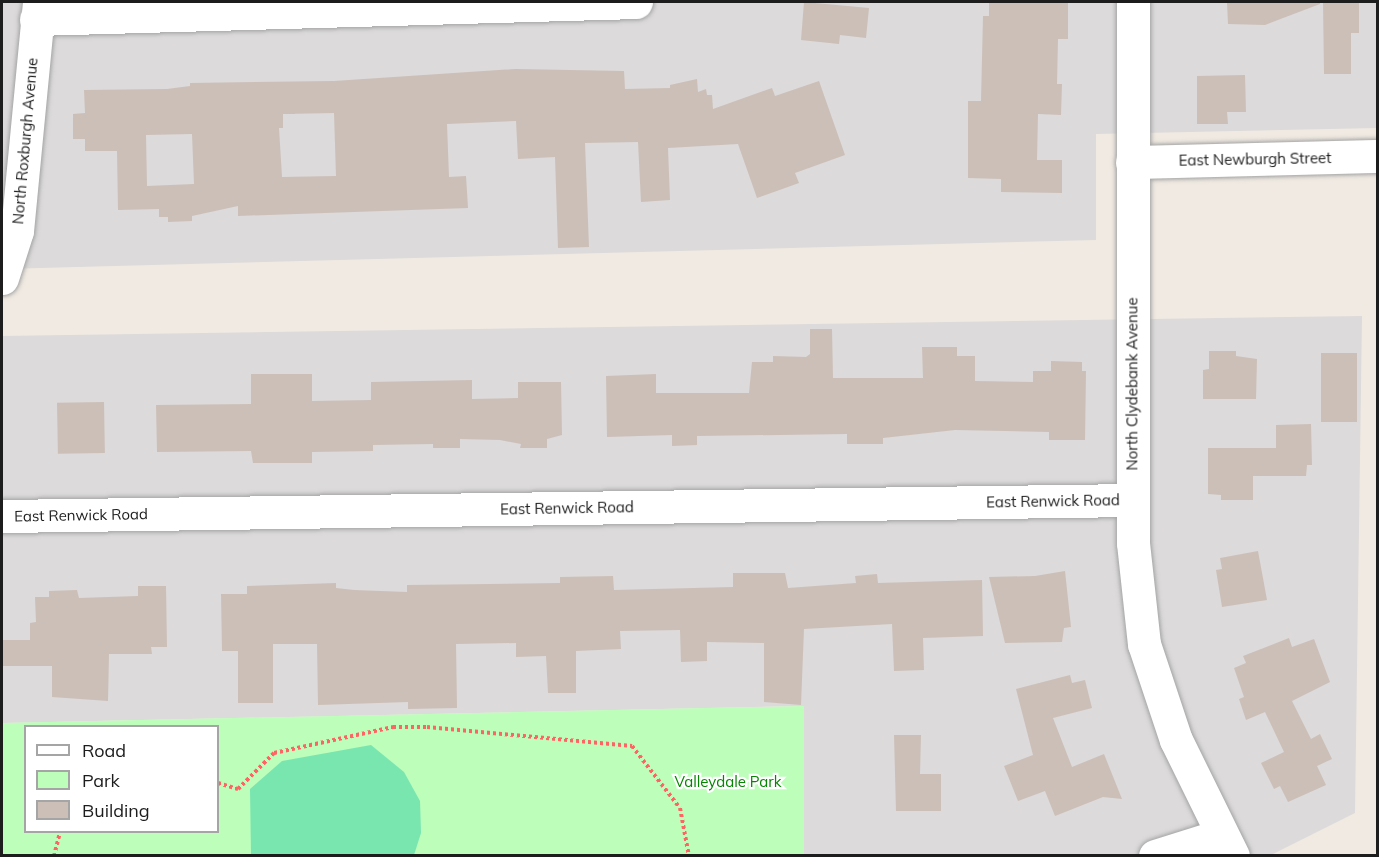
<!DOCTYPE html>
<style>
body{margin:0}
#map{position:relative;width:1379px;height:857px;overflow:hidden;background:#f0eae2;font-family:Mulish,sans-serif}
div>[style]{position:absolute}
.residential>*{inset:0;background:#dcdada}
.park>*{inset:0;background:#bdfebb}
.pitch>*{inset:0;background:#79e6b0}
.building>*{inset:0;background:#ccbfb8;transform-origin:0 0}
.path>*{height:4px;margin-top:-2px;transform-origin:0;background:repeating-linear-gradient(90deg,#ff6464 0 3px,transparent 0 6px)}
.roads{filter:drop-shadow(0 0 2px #a4a4a4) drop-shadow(0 0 2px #a4a4a4)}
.street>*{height:33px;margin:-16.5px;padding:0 16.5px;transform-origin:16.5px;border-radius:16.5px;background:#fff}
span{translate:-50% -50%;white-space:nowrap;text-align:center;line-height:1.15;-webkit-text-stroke:4.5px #fff;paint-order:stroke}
.street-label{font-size:15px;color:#1d1d1d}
.park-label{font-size:15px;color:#058502}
.frame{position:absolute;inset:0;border:3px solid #1d1d1d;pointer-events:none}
.legend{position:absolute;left:24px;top:725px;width:195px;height:108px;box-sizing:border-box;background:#fff;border:2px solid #a5a5a5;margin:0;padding:8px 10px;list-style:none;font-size:18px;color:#1d1d1d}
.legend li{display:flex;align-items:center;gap:12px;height:30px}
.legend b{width:30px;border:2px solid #a5a5a5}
</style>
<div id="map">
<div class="residential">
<div style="clip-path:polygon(2px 2px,1377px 2px,1377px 128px,1096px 134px,1096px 240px,2px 269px)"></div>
<div style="clip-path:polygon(1362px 316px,1355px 813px,1271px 855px,804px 855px,803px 706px,2px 723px,2px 336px)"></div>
</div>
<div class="park">
<div style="clip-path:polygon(evenodd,804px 706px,804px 855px,2px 855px,2px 723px,804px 706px,26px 726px,218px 726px,218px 832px,26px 832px,26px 726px)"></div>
</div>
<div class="pitch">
<div style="clip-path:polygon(371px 745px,404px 772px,420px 801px,421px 833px,414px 855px,251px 855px,250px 789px,282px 761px)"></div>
</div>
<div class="building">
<div style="clip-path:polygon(804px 2px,869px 8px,866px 38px,840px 35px,839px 44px,801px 40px)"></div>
<div style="clip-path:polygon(989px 2px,1068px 2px,1068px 39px,1058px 39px,1057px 84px,1062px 84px,1061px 115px,1038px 114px,1037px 160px,1062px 160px,1062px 193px,1001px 192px,1001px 179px,968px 178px,968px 101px,981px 101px,983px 16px,989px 16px)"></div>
<div style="clip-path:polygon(1227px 2px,1320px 2px,1320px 4px,1265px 25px,1228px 24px)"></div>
<div style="clip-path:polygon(1323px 2px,1359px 2px,1359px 33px,1351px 33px,1351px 74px,1324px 74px)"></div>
<div style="clip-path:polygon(evenodd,515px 69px,624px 71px,625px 89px,670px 88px,670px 85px,697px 79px,698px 92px,706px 89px,707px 95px,712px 95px,713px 109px,772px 88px,775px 96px,819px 81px,845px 155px,795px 173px,799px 183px,757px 198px,738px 144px,668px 148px,670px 200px,641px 202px,638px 142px,585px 143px,589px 247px,558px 248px,555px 157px,518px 159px,516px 121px,447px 124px,449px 177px,466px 176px,468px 208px,238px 216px,238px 206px,192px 216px,192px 221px,168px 222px,168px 217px,159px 217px,159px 209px,118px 210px,117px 151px,85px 151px,85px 139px,73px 139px,73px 114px,85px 113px,84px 90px,167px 89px,190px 86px,190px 83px,334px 81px,515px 69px,334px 113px,336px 176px,282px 177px,279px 128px,283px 128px,283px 114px,334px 113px,515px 69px,192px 134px,194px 184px,147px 186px,146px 135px,192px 134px)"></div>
<div style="clip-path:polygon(1245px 75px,1246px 112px,1227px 112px,1228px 124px,1197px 124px,1197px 76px)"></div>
<div style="clip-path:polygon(810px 329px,832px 329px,833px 378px,923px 378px,922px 347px,957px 347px,957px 356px,975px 356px,975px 381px,1033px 382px,1033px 371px,1051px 371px,1051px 361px,1082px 362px,1082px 371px,1086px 371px,1085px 440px,1049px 440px,1049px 432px,955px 430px,883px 438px,883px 444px,847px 444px,847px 434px,697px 436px,697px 445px,672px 446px,672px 435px,607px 437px,606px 376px,656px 374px,656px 393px,749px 393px,752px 362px,773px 362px,773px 356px,806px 357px,810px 354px)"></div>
<div style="clip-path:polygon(1209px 351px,1236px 351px,1236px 356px,1257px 359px,1256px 399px,1203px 399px,1203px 370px,1209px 369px)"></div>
<div style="left:1321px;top:353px;width:36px;height:69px"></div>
<div style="clip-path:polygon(251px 374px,312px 374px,312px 401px,371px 400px,371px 382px,472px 380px,472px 399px,518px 398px,518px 382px,561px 382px,562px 435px,547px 439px,547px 448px,520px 448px,521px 444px,500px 440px,460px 439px,460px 448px,433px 448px,433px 444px,373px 445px,373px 451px,312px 452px,312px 463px,253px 463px,251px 451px,157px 452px,156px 405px,251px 404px)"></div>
<div style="left:104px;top:402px;width:51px;height:47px;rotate:89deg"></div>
<div style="clip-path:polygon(1311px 424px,1312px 465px,1307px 465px,1306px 476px,1253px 476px,1253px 500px,1221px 500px,1221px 495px,1208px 494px,1208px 448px,1276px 448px,1276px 425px)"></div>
<div style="clip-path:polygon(1258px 551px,1267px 600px,1222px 607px,1216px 570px,1222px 569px,1220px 558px)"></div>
<div style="clip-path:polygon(1065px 571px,1071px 627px,1064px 628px,1062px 642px,1005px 643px,989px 577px,1035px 576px)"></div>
<div style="clip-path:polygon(733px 573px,785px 573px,788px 588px,856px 583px,855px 576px,877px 574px,878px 583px,982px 580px,983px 636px,923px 638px,924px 670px,894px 671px,892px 624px,804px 629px,801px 705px,764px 702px,764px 643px,707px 642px,707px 661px,681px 662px,680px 630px,620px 631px,621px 649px,576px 651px,576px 693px,548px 693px,546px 656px,516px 657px,516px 643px,456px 644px,457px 708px,408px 709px,408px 702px,318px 705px,317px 644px,273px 644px,273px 703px,238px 703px,238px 651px,222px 651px,221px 594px,247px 594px,247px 586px,336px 583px,336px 588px,354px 590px,407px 592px,407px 585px,560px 583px,560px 577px,613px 576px,614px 590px,733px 587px)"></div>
<div style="clip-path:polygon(138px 586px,166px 586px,167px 647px,151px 647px,152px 654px,109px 654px,108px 701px,52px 697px,52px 666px,2px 666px,2px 640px,30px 640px,30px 623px,36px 622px,35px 597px,49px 597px,49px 591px,77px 590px,79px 598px,138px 596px)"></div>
<div style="clip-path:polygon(1289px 638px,1292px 647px,1314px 639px,1330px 682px,1292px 701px,1311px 739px,1320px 734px,1332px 759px,1317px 766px,1326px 785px,1288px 802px,1280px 786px,1274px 789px,1261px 763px,1284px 752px,1265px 712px,1246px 720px,1239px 699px,1244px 697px,1234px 668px,1246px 663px,1243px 656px)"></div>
<div style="clip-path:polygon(1070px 675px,1072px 683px,1085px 680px,1092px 708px,1053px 718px,1072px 767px,1104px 754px,1122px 799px,1103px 797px,1055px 816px,1045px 791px,1018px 801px,1004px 766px,1033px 755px,1016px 689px)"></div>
<div style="clip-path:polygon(894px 735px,921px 735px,920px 774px,941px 774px,941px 811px,896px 811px)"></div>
</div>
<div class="path">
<div style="left:218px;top:783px;width:21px;rotate:17deg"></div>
<div style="left:238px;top:789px;width:51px;rotate:-45deg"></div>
<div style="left:274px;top:753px;width:122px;rotate:-12.3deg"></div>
<div style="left:393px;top:727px;width:34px"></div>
<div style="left:427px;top:727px;width:206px;rotate:5.3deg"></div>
<div style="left:632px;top:746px;width:78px;rotate:52.3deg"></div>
<div style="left:680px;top:808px;width:49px;rotate:79.4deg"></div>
<div style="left:54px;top:856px;width:25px;rotate:-76deg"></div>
</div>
<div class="roads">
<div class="street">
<div style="left:1133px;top:2px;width:541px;rotate:90deg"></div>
<div style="left:1133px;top:543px;width:102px;rotate:83.8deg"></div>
<div style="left:1144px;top:644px;width:101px;rotate:71.6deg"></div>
<div style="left:1176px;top:740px;width:129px;rotate:63.8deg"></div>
<div style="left:36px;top:19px;width:600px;rotate:-1.62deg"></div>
<div style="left:1132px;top:162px;width:246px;rotate:-1.4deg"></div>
<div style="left:2px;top:278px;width:49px;rotate:-72.3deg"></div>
<div style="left:17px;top:231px;width:230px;rotate:-84.5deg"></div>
<div style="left:2px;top:516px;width:1130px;rotate:-0.81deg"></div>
<div style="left:1155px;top:856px;width:70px;rotate:-17.4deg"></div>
</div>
</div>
<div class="street-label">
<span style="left:25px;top:141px;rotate:-85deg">North Roxburgh Avenue</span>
<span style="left:1255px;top:159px;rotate:-1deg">East Newburgh Street</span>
<span style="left:1132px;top:384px;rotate:-90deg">North Clydebank Avenue</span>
<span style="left:1053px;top:501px;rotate:-1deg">East Renwick Road</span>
<span style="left:567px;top:508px;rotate:-1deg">East Renwick Road</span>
<span style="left:81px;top:515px;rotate:-1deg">East Renwick Road</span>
</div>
<div class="park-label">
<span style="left:728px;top:782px">Valleydale Park</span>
</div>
<div class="frame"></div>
<ul class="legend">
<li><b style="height:8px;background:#fff"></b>Road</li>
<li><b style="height:16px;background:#bdfebb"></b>Park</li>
<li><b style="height:16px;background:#ccbfb8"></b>Building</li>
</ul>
</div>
